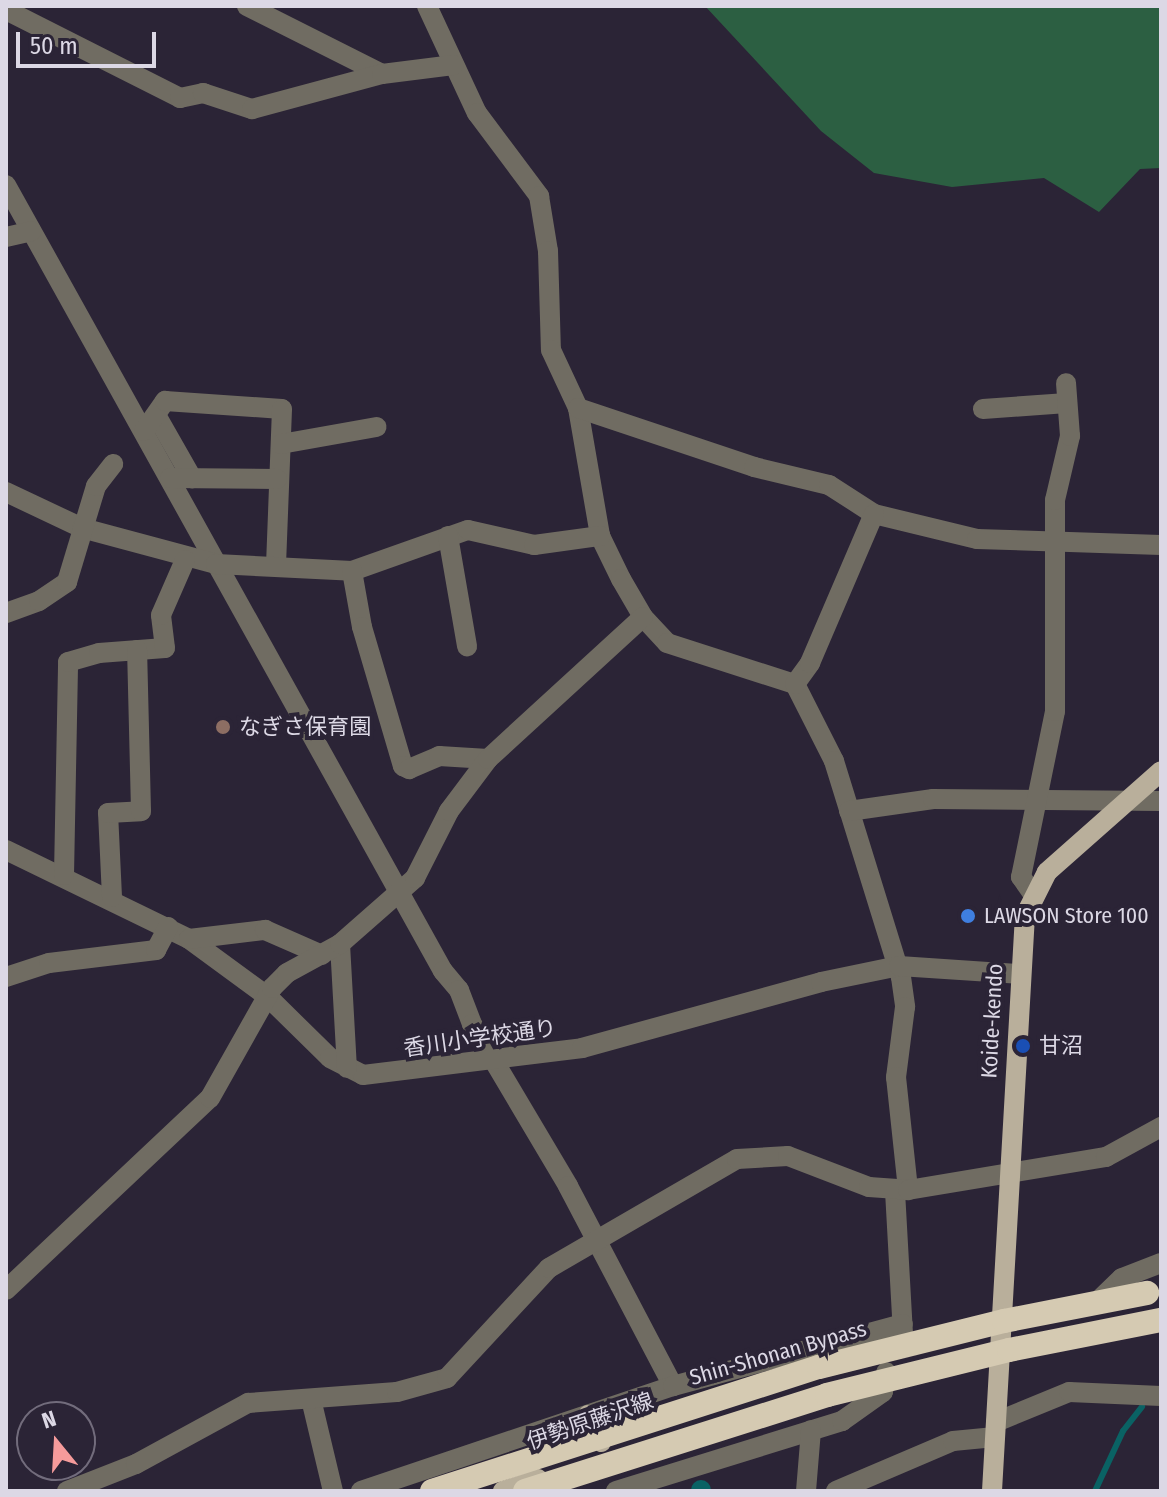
<!DOCTYPE html>
<meta charset="utf-8">
<style>
body{margin:0}
#map{position:relative;width:1167px;height:1497px;overflow:hidden;background:#2b2436;font-family:"Fira Sans Condensed","Noto Sans JP",sans-serif}
div>[style]{position:absolute}
.forest>*{inset:0;background:#2c5f42}
.stream>*{height:6px;margin:-3px;padding:0 3px;transform-origin:3px;border-radius:3px;background:#0a6264}
.canal>*{height:20px;margin:-10px;padding:0 10px;transform-origin:10px;border-radius:10px;background:#0a6264}
.minor>*{height:20px;margin:-10px;padding:0 10px;transform-origin:10px;border-radius:10px;background:#706c62}
.major>*{height:20px;margin:-10px;padding:0 10px;transform-origin:10px;border-radius:10px;background:#b9af9b}
.highway-bridge>*{height:24px;margin:-12px;padding:0 12px;transform-origin:12px;border-radius:12px;background:#d5cab2}
.dots>*{width:22px;height:22px;translate:-50% -50%;box-sizing:border-box;border:4px solid #2b2436;border-radius:50%}
span{translate:-50% -50%;white-space:nowrap;text-align:center;line-height:1.15;-webkit-text-stroke:8px #2b2436;paint-order:stroke}
.poi-label{font-size:22px;color:#dcd8e5}
.left{translate:0 -50%;text-align:left}
.street-label{font-size:22px;color:#dcd8e5}
.frame{position:absolute;inset:0;border:8px solid #dcd8e5;pointer-events:none}
.north{position:absolute;left:16px;top:1401px;width:80px;height:80px;box-sizing:border-box;background:#2b2436;border:2px solid #726c7c;border-radius:50%;rotate:342deg;font-size:22px;font-weight:700;line-height:32px;text-align:center;color:#dcd8e5}
.north::after{content:'';display:block;margin:auto;width:28px;height:36px;background:#f59b9b;clip-path:polygon(50% 0,100% 100%,50% 72%,0 100%)}
.scale{position:absolute;left:16px;top:32px;width:140px;height:36px;box-sizing:border-box;border:4px solid #dcd8e5;border-top:0;padding-left:10px;font-size:24px;line-height:28px;white-space:nowrap;color:#dcd8e5;-webkit-text-stroke:6px #2b2436;paint-order:stroke}
</style>
<div id="map">
<div class="forest">
<div style="clip-path:polygon(705px 6px,1161px 6px,1161px 168px,1140px 169px,1099px 212px,1044px 178px,952px 187px,874px 173px,821px 131px)"></div>
</div>
<div class="stream">
<div style="left:1095px;top:1491px;width:66px;rotate:-65deg"></div>
<div style="left:1123px;top:1431px;width:31px;rotate:-52deg"></div>
</div>
<div class="canal">
<div style="left:701px;top:1490px;width:1px;rotate:90deg"></div>
</div>
<div class="minor">
<div style="left:247px;top:6px;width:151px;rotate:26.7deg"></div>
<div style="left:427px;top:6px;width:118px;rotate:65deg"></div>
<div style="left:477px;top:113px;width:104px;rotate:53.2deg"></div>
<div style="left:539px;top:196px;width:56px;rotate:80.7deg"></div>
<div style="left:548px;top:251px;width:99px;rotate:88.3deg"></div>
<div style="left:551px;top:350px;width:64px;rotate:65deg"></div>
<div style="left:578px;top:408px;width:130px;rotate:80.2deg"></div>
<div style="left:600px;top:536px;width:48px;rotate:64deg"></div>
<div style="left:621px;top:579px;width:44px;rotate:59.9deg"></div>
<div style="left:643px;top:617px;width:35px;rotate:47deg"></div>
<div style="left:667px;top:643px;width:134px;rotate:17.8deg"></div>
<div style="left:795px;top:684px;width:86px;rotate:63.1deg"></div>
<div style="left:834px;top:761px;width:226px;rotate:72.8deg"></div>
<div style="left:901px;top:977px;width:30px;rotate:82deg"></div>
<div style="left:905px;top:1007px;width:71px;rotate:97.3deg"></div>
<div style="left:896px;top:1077px;width:114px;rotate:83.9deg"></div>
<div style="left:6px;top:10px;width:195px;rotate:26.8deg"></div>
<div style="left:180px;top:98px;width:24px;rotate:-12deg"></div>
<div style="left:203px;top:93px;width:52px;rotate:18.1deg"></div>
<div style="left:252px;top:109px;width:135px;rotate:-15.1deg"></div>
<div style="left:382px;top:74px;width:72px;rotate:-7.2deg"></div>
<div style="left:6px;top:185px;width:899px;rotate:60.93deg"></div>
<div style="left:443px;top:971px;width:25px;rotate:50deg"></div>
<div style="left:459px;top:990px;width:36px;rotate:69deg"></div>
<div style="left:472px;top:1024px;width:188px;rotate:59.3deg"></div>
<div style="left:568px;top:1186px;width:226px;rotate:62.3deg"></div>
<div style="left:6px;top:237px;width:26px;rotate:-13deg"></div>
<div style="left:578px;top:408px;width:186px;rotate:18.5deg"></div>
<div style="left:754px;top:467px;width:77px;rotate:13.5deg"></div>
<div style="left:829px;top:485px;width:54px;rotate:32.8deg"></div>
<div style="left:874px;top:514px;width:106px;rotate:13.6deg"></div>
<div style="left:977px;top:539px;width:184px;rotate:1.9deg"></div>
<div style="left:983px;top:409px;width:84px;rotate:-4.1deg"></div>
<div style="left:156px;top:415px;width:73px;rotate:60.3deg"></div>
<div style="left:144px;top:431px;width:37px;rotate:-55deg"></div>
<div style="left:165px;top:401px;width:117px;rotate:3.9deg"></div>
<div style="left:282px;top:409px;width:156px;rotate:92.2deg"></div>
<div style="left:281px;top:444px;width:97px;rotate:-10.1deg"></div>
<div style="left:170px;top:478px;width:107px;rotate:0.5deg"></div>
<div style="left:6px;top:492px;width:84px;rotate:25.3deg"></div>
<div style="left:82px;top:528px;width:139px;rotate:15deg"></div>
<div style="left:216px;top:564px;width:136px;rotate:2.9deg"></div>
<div style="left:352px;top:571px;width:123px;rotate:-19.5deg"></div>
<div style="left:468px;top:530px;width:68px;rotate:12.8deg"></div>
<div style="left:534px;top:545px;width:67px;rotate:-7.8deg"></div>
<div style="left:448px;top:536px;width:112px;rotate:80.2deg"></div>
<div style="left:352px;top:571px;width:57px;rotate:79.9deg"></div>
<div style="left:362px;top:627px;width:145px;rotate:73.6deg"></div>
<div style="left:403px;top:766px;width:7px;rotate:27deg"></div>
<div style="left:409px;top:769px;width:33px;rotate:-23deg"></div>
<div style="left:439px;top:756px;width:49px;rotate:3.5deg"></div>
<div style="left:6px;top:613px;width:35px;rotate:-20deg"></div>
<div style="left:39px;top:601px;width:34px;rotate:-34deg"></div>
<div style="left:67px;top:582px;width:100px;rotate:-73.2deg"></div>
<div style="left:96px;top:486px;width:28px;rotate:-52deg"></div>
<div style="left:795px;top:684px;width:26px;rotate:-54deg"></div>
<div style="left:810px;top:663px;width:162px;rotate:-66.8deg"></div>
<div style="left:849px;top:811px;width:85px;rotate:-8.1deg"></div>
<div style="left:933px;top:799px;width:228px;rotate:0.5deg"></div>
<div style="left:6px;top:850px;width:203px;rotate:25.9deg"></div>
<div style="left:189px;top:939px;width:97px;rotate:36.2deg"></div>
<div style="left:267px;top:996px;width:88px;rotate:44.5deg"></div>
<div style="left:330px;top:1058px;width:37px;rotate:27deg"></div>
<div style="left:363px;top:1075px;width:221px;rotate:-7deg"></div>
<div style="left:582px;top:1048px;width:248px;rotate:-15.4deg"></div>
<div style="left:821px;top:982px;width:80px;rotate:-11.6deg"></div>
<div style="left:899px;top:966px;width:119px;rotate:3.8deg"></div>
<div style="left:64px;top:875px;width:213px;rotate:-88.9deg"></div>
<div style="left:68px;top:662px;width:32px;rotate:-16deg"></div>
<div style="left:99px;top:653px;width:66px;rotate:-4.3deg"></div>
<div style="left:165px;top:648px;width:33px;rotate:-97deg"></div>
<div style="left:161px;top:615px;width:60px;rotate:-66.4deg"></div>
<div style="left:1033px;top:894px;width:21px;rotate:-125deg"></div>
<div style="left:1021px;top:877px;width:169px;rotate:-78.4deg"></div>
<div style="left:1055px;top:711px;width:211px;rotate:-90deg"></div>
<div style="left:1055px;top:500px;width:66px;rotate:-76.8deg"></div>
<div style="left:1070px;top:436px;width:53px;rotate:-94.3deg"></div>
<div style="left:112px;top:897px;width:84px;rotate:-92.7deg"></div>
<div style="left:108px;top:813px;width:33px;rotate:-3deg"></div>
<div style="left:141px;top:811px;width:161px;rotate:-91.4deg"></div>
<div style="left:189px;top:939px;width:77px;rotate:-6.8deg"></div>
<div style="left:265px;top:930px;width:62px;rotate:23.7deg"></div>
<div style="left:340px;top:944px;width:124px;rotate:86.8deg"></div>
<div style="left:6px;top:977px;width:45px;rotate:-18deg"></div>
<div style="left:49px;top:963px;width:108px;rotate:-6.9deg"></div>
<div style="left:156px;top:950px;width:26px;rotate:-62deg"></div>
<div style="left:895px;top:1191px;width:143px;rotate:86.8deg"></div>
<div style="left:6px;top:1290px;width:280px;rotate:-43.3deg"></div>
<div style="left:210px;top:1098px;width:126px;rotate:-60.6deg"></div>
<div style="left:272px;top:988px;width:21px;rotate:-45deg"></div>
<div style="left:287px;top:973px;width:60px;rotate:-28.7deg"></div>
<div style="left:340px;top:944px;width:100px;rotate:-41.3deg"></div>
<div style="left:415px;top:878px;width:75px;rotate:-63.1deg"></div>
<div style="left:449px;top:811px;width:65px;rotate:-53.1deg"></div>
<div style="left:488px;top:759px;width:210px;rotate:-42.5deg"></div>
<div style="left:1095px;top:1304px;width:37px;rotate:-44deg"></div>
<div style="left:1122px;top:1278px;width:42px;rotate:-21deg"></div>
<div style="left:311px;top:1399px;width:95px;rotate:76.6deg"></div>
<div style="left:996px;top:1422px;width:79px;rotate:-22.3deg"></div>
<div style="left:1069px;top:1392px;width:92px;rotate:2.5deg"></div>
<div style="left:67px;top:1491px;width:74px;rotate:-21.4deg"></div>
<div style="left:136px;top:1464px;width:128px;rotate:-28.6deg"></div>
<div style="left:248px;top:1403px;width:149px;rotate:-4.2deg"></div>
<div style="left:397px;top:1392px;width:52px;rotate:-15.6deg"></div>
<div style="left:447px;top:1378px;width:150px;rotate:-47.2deg"></div>
<div style="left:549px;top:1268px;width:217px;rotate:-30.1deg"></div>
<div style="left:737px;top:1159px;width:51px;rotate:-3.4deg"></div>
<div style="left:788px;top:1156px;width:87px;rotate:20.9deg"></div>
<div style="left:869px;top:1187px;width:39px;rotate:4deg"></div>
<div style="left:908px;top:1190px;width:201px;rotate:-9.5deg"></div>
<div style="left:1106px;top:1157px;width:63px;rotate:-28.6deg"></div>
<div style="left:361px;top:1491px;width:329px;rotate:-18.6deg"></div>
<div style="left:673px;top:1386px;width:238px;rotate:-15.1deg"></div>
<div style="left:616px;top:1491px;width:237px;rotate:-17.2deg"></div>
<div style="left:842px;top:1421px;width:50px;rotate:-35.3deg"></div>
<div style="left:883px;top:1392px;width:20px;rotate:-81deg"></div>
<div style="left:806px;top:1491px;width:61px;rotate:-85.3deg"></div>
<div style="left:836px;top:1491px;width:127px;rotate:-23.1deg"></div>
<div style="left:953px;top:1441px;width:42px;rotate:-5.4deg"></div>
</div>
<div class="major">
<div style="left:588px;top:1415px;width:30px;rotate:64deg"></div>
<div style="left:503px;top:1491px;width:37px;rotate:-19deg"></div>
<div style="left:992px;top:1491px;width:576px;rotate:-86.72deg"></div>
<div style="left:1025px;top:916px;width:49px;rotate:-63.4deg"></div>
<div style="left:1047px;top:872px;width:152px;rotate:-41.5deg"></div>
</div>
<div class="highway-bridge">
<div style="left:432px;top:1491px;width:406px;rotate:-17.8deg"></div>
<div style="left:819px;top:1367px;width:191px;rotate:-14deg"></div>
<div style="left:1004px;top:1321px;width:146px;rotate:-11.1deg"></div>
<div style="left:525px;top:1491px;width:317px;rotate:-17.6deg"></div>
<div style="left:827px;top:1395px;width:187px;rotate:-13.9deg"></div>
<div style="left:1009px;top:1350px;width:155px;rotate:-11.2deg"></div>
</div>
<div class="dots">
<div style="left:223px;top:727px;background:#8d6e63"></div>
<div style="left:968px;top:916px;background:#3f7fe0"></div>
<div style="left:1023px;top:1046px;background:#1a4fb4"></div>
</div>
<div class="poi-label">
<span class="left" style="left:239px;top:727px">なぎさ保育園</span>
<span class="left" style="left:984px;top:916px">LAWSON Store 100</span>
<span class="left" style="left:1039px;top:1046px">甘沼</span>
</div>
<div class="street-label">
<span style="left:992px;top:1021px;rotate:-87deg">Koide-kendo</span>
<span style="left:480px;top:1038px;rotate:-8deg">香川小学校通り</span>
<span style="left:778px;top:1353px;rotate:-16deg">Shin-Shonan Bypass</span>
<span style="left:590px;top:1421px;rotate:-19deg">伊勢原藤沢線</span>
</div>
<div class="frame"></div>
<div class="north">N</div>
<div class="scale">50 m</div>
</div>
